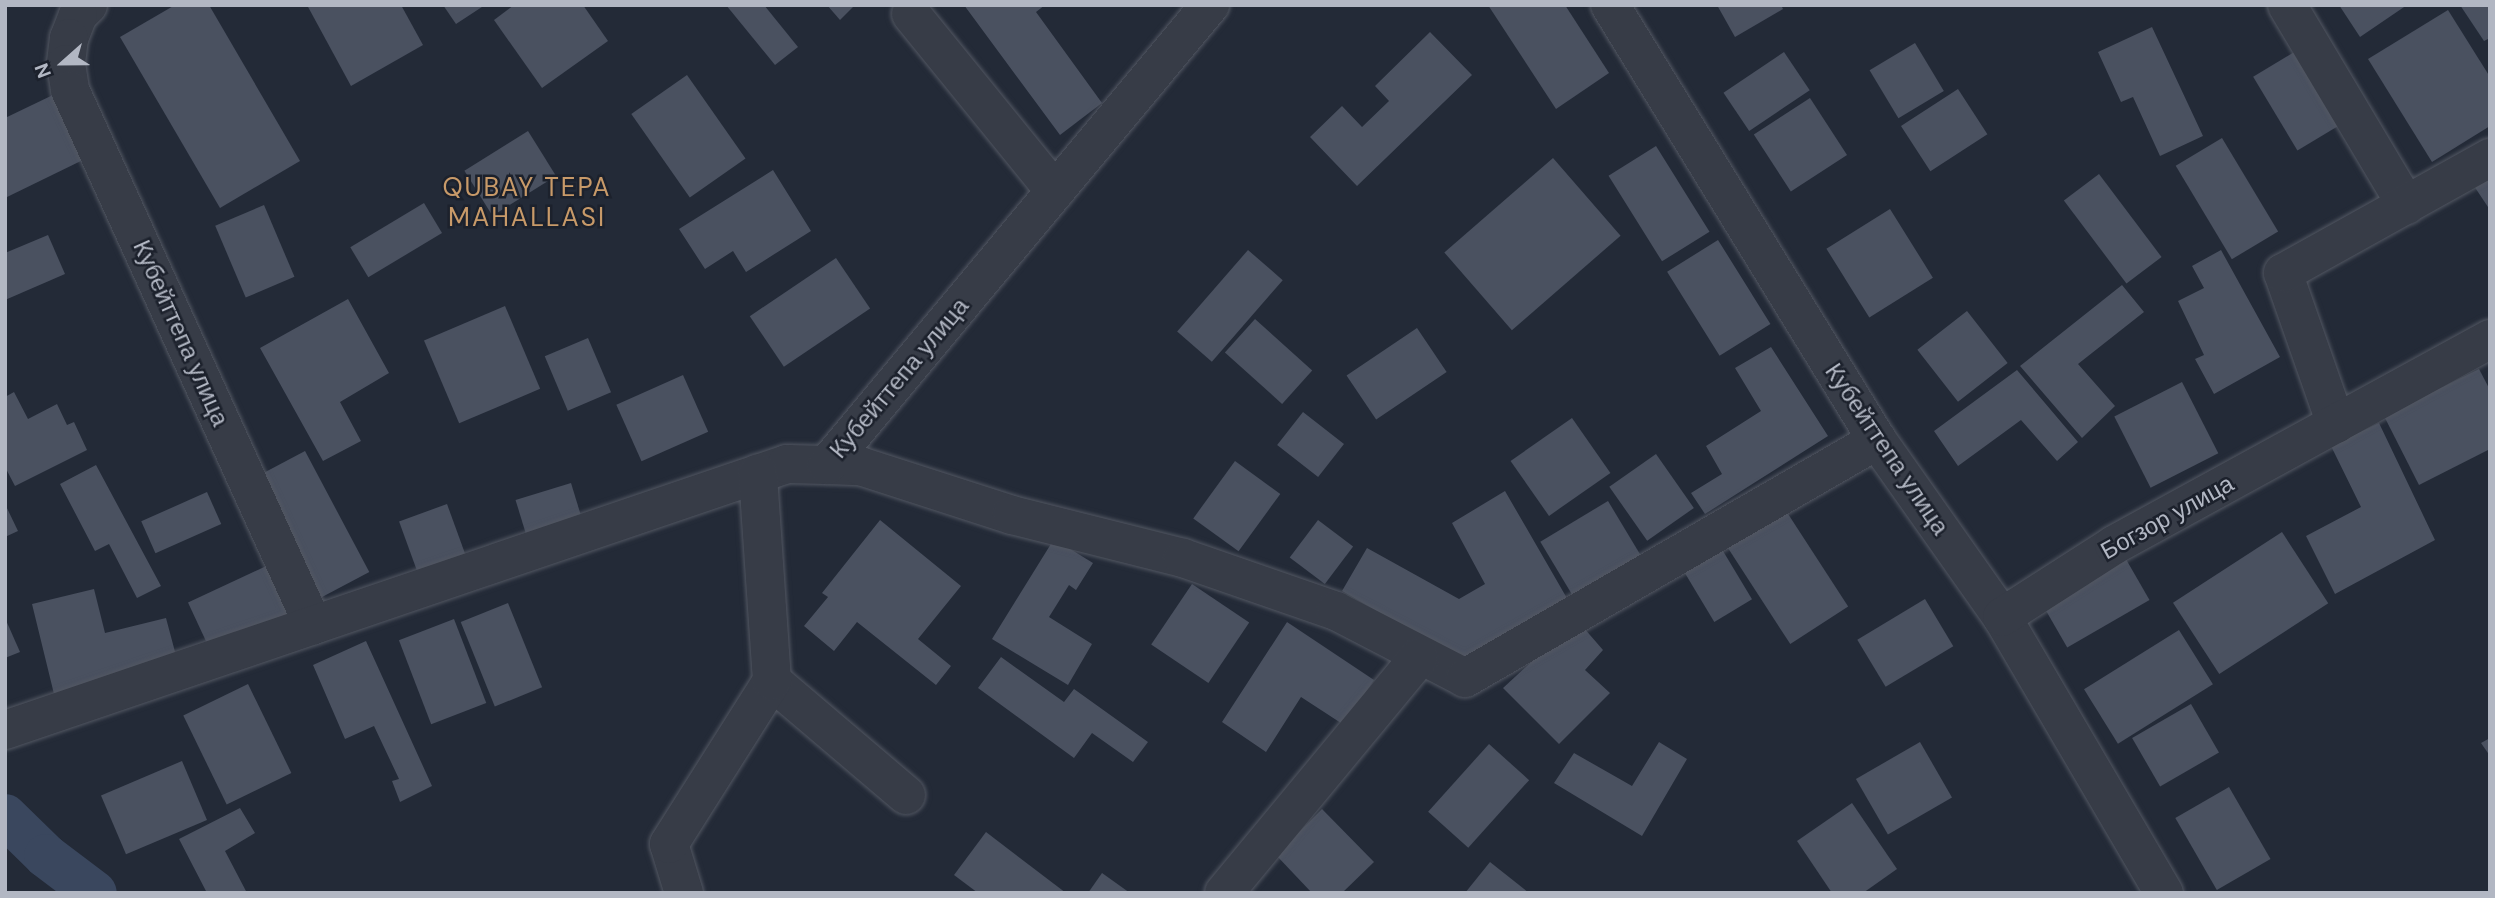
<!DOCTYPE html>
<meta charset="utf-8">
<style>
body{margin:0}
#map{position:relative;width:2495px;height:898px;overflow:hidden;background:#232a37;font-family:"DM Sans",sans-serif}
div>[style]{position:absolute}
.canal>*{height:44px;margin:-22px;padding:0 22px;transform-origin:22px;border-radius:22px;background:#3a475e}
.building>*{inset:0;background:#4a5160;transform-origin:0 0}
.roads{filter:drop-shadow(0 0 2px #525762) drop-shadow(0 0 2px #525762)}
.minor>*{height:38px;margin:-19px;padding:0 19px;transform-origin:19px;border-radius:19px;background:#373c47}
span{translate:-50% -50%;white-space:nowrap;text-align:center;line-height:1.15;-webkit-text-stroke:5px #1c212c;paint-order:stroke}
.street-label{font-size:24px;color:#b2b7c3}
.neighbourhood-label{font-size:26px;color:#c89a69;letter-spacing:2px}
.frame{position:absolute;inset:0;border:7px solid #b2b7c3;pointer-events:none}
.north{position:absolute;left:28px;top:28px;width:70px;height:70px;-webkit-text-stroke:5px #1c212c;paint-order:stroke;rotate:249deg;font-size:19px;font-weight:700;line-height:28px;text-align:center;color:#b2b7c3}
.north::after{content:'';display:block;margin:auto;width:24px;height:32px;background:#b2b7c3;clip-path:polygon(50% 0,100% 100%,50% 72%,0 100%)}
</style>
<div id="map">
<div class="canal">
<div style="left:5px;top:816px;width:57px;rotate:44.3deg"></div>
<div style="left:46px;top:856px;width:61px;rotate:37.1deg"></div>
</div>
<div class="building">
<div style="clip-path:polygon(175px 5px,209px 5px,300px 161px,220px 208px,120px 37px)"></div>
<div style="clip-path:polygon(307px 5px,401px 5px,423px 45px,351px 86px)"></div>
<div style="clip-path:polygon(443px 5px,485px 5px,456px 24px)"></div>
<div style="clip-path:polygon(514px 5px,583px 5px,608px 41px,542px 88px,494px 20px)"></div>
<div style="clip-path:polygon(726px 5px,764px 5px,798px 47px,775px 65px)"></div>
<div style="clip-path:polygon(827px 5px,855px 5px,840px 20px)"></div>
<div style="clip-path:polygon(964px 5px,1045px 5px,1036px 12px,1102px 103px,1060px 135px)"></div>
<div style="clip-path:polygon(1488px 5px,1565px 5px,1609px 73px,1556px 109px)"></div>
<div style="clip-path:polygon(1717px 5px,1781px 5px,1783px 9px,1735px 37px)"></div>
<div style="clip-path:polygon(2339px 5px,2407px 5px,2360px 37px)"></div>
<div style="clip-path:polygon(2460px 5px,2490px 5px,2490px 38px,2484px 41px)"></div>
<div style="clip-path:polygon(2448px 10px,2490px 77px,2490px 126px,2432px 162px,2368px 59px)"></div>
<div style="clip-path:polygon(2152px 27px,2203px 136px,2160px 156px,2133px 97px,2121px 102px,2098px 52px)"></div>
<div style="clip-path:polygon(1430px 32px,1472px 75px,1357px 186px,1310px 137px,1342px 106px,1362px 127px,1389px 101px,1375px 86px)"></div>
<div style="left:1915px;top:43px;width:56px;height:53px;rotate:59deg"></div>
<div style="left:2296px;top:51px;width:86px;height:50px;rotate:59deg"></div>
<div style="left:1784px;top:52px;width:46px;height:73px;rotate:56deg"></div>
<div style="left:687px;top:75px;width:102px;height:68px;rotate:55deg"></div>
<div style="left:1958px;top:89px;width:54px;height:68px;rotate:57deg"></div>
<div style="clip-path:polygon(55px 94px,87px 158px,5px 198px,5px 118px)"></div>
<div style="left:1810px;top:98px;width:68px;height:67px;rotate:57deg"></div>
<div style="left:528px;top:131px;width:53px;height:75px;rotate:58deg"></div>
<div style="left:2222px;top:138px;width:109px;height:54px;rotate:59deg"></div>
<div style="left:1656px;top:146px;width:101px;height:56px;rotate:58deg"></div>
<div style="left:1553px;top:158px;width:103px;height:144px;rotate:49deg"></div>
<div style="clip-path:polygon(773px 170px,811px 231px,746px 272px,733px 251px,705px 269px,679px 229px)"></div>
<div style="left:2099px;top:174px;width:104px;height:44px;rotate:53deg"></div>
<div style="clip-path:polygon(2490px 176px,2490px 210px,2474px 186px)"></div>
<div style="left:424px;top:203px;width:35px;height:86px;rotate:59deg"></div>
<div style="left:264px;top:205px;width:78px;height:53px;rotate:67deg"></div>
<div style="left:1890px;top:209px;width:81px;height:75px;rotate:58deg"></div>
<div style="clip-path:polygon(48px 235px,65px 274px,5px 300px,5px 253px)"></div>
<div style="left:1718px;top:240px;width:99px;height:60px;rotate:58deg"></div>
<div style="left:1248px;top:250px;width:46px;height:108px;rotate:41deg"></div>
<div style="clip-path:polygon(2221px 250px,2280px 357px,2214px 394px,2195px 359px,2204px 355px,2178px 301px,2204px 288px,2192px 266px)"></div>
<div style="left:836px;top:258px;width:61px;height:104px;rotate:56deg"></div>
<div style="clip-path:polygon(2122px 285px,2144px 312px,2078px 364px,2115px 406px,2082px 438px,2020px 366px)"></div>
<div style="clip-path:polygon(348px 299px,389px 373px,340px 402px,361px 441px,323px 461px,260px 348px)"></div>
<div style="left:505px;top:306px;width:90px;height:88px;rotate:67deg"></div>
<div style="left:1967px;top:311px;width:66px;height:63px;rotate:52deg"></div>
<div style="left:1255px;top:319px;width:77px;height:45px;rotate:42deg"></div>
<div style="left:1417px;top:328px;width:53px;height:85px;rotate:56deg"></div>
<div style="left:588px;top:338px;width:59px;height:47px;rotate:67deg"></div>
<div style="clip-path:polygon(1771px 347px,1828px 436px,1705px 514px,1691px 493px,1722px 474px,1706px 446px,1761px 411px,1735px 368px)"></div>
<div style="clip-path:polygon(2479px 369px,2490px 390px,2490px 449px,2419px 485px,2384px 416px)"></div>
<div style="clip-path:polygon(2017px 370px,2078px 442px,2057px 461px,2021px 420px,1958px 466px,1934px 431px)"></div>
<div style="left:683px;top:375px;width:62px;height:73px;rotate:66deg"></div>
<div style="left:2182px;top:382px;width:80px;height:76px;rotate:63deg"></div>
<div style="clip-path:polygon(14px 392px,28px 419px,57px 404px,67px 425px,74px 422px,87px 450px,15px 486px,5px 467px,5px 397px)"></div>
<div style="left:1303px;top:412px;width:52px;height:42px;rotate:38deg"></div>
<div style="left:1572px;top:418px;width:67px;height:75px;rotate:55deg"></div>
<div style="clip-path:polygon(2379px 423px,2435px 540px,2335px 594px,2306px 536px,2361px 507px,2331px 446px)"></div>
<div style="left:305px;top:451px;width:137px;height:54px;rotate:62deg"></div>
<div style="left:1656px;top:454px;width:66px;height:57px;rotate:55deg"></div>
<div style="left:1235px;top:461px;width:56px;height:71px;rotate:36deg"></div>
<div style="clip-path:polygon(96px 465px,161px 586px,137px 598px,109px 544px,95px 551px,60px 484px)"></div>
<div style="left:571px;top:483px;width:44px;height:58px;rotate:73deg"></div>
<div style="clip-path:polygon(1505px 491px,1568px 600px,1469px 664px,1342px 591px,1367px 548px,1459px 599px,1485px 584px,1452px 523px)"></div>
<div style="left:207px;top:492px;width:35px;height:72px;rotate:66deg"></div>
<div style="left:1779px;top:500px;width:127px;height:69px;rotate:57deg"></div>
<div style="left:1608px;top:501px;width:66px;height:79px;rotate:59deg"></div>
<div style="clip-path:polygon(5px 504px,18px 531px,5px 537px)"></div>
<div style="left:447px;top:504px;width:58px;height:51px;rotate:70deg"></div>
<div style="clip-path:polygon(880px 520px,961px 586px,918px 639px,951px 666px,936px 685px,857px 622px,834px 651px,804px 626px,828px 597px,822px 593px)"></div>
<div style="left:1318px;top:520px;width:44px;height:47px;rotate:37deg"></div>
<div style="left:2282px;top:532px;width:85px;height:130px;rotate:57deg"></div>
<div style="clip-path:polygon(1054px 539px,1093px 563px,1076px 590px,1069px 585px,1049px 617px,1092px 644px,1068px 685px,992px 639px)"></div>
<div style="left:1717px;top:541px;width:68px;height:44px;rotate:59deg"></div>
<div style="left:2123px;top:554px;width:53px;height:95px;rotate:60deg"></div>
<div style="left:275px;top:562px;width:57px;height:96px;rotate:65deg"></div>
<div style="left:1192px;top:584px;width:69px;height:73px;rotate:34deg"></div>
<div style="clip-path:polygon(94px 589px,105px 633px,166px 618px,178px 663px,54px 694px,32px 604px)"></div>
<div style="left:1925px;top:599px;width:55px;height:79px;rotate:59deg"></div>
<div style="left:508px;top:603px;width:91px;height:51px;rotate:68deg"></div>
<div style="clip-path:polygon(5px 618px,20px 652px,5px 658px)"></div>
<div style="left:454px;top:619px;width:90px;height:59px;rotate:69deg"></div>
<div style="clip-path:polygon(1577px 620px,1603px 650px,1585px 670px,1610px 693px,1559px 744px,1503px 688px)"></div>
<div style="clip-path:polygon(1287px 622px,1374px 680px,1344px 725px,1301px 697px,1266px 752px,1222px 722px)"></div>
<div style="left:2179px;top:630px;width:64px;height:112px;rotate:58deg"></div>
<div style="clip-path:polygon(366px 641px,432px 786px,400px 802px,392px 781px,399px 779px,374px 726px,345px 739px,313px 665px)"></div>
<div style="clip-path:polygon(1001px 657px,1064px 702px,1074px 689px,1148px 742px,1133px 762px,1092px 733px,1074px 758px,978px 688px)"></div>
<div style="left:248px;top:684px;width:99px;height:72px;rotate:64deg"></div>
<div style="left:2191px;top:704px;width:56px;height:68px;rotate:60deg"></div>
<div style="clip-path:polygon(2490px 738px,2490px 756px,2481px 743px)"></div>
<div style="clip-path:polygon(1659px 742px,1687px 759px,1642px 836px,1554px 783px,1574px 753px,1632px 786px)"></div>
<div style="left:1920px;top:742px;width:64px;height:74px;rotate:60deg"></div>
<div style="left:1489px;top:744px;width:54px;height:91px;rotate:42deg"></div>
<div style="left:182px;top:761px;width:64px;height:88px;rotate:67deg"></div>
<div style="left:2229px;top:787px;width:83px;height:62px;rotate:60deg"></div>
<div style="clip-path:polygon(1852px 803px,1897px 869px,1863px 893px,1832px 893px,1797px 841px)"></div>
<div style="clip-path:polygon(240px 808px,255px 833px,225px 851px,247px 893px,207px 893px,179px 839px)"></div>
<div style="clip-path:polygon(1322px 809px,1374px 862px,1342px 893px,1312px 893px,1276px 855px)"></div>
<div style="clip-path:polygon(986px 832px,1066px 893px,978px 893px,954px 875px)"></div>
<div style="clip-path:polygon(1490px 862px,1529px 893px,1465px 893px)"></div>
<div style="clip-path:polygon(1102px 873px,1130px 893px,1088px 893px)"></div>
</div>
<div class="roads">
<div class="minor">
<div style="left:88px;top:5px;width:14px;rotate:135deg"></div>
<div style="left:78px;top:15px;width:25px;rotate:111deg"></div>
<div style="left:69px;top:38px;width:26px;rotate:97deg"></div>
<div style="left:66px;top:64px;width:26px;rotate:81deg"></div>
<div style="left:70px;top:90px;width:588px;rotate:65.57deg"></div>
<div style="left:1610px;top:5px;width:510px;rotate:58.46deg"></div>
<div style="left:1877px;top:440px;width:217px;rotate:54.8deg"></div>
<div style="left:2002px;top:617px;width:320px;rotate:59.6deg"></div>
<div style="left:2287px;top:5px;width:233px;rotate:59.2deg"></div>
<div style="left:911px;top:14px;width:228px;rotate:50.9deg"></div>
<div style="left:2336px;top:424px;width:160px;rotate:-109.3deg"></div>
<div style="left:2283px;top:273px;width:237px;rotate:-29.1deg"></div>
<div style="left:827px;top:465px;width:33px;rotate:2deg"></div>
<div style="left:860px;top:466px;width:160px;rotate:17.9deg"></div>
<div style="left:1012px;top:515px;width:176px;rotate:14.1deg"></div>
<div style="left:1183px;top:558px;width:162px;rotate:19.1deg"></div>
<div style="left:1336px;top:611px;width:145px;rotate:27.4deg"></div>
<div style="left:1465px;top:678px;width:476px;rotate:-30deg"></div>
<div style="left:2002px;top:617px;width:133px;rotate:-32.7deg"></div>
<div style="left:2114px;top:545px;width:429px;rotate:-28.7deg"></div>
<div style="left:772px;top:681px;width:176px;rotate:40.4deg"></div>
<div style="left:5px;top:730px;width:826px;rotate:-18.79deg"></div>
<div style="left:787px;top:464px;width:40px;rotate:1.4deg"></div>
<div style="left:827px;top:465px;width:599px;rotate:-50.22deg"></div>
<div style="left:684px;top:893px;width:51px;rotate:-107deg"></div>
<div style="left:669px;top:844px;width:193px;rotate:-57.7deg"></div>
<div style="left:772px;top:681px;width:208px;rotate:-93.9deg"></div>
<div style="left:1224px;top:893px;width:306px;rotate:-50.4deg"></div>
</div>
</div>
<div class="street-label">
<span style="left:181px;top:333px;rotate:66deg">Кубейттепа улица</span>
<span style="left:899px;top:378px;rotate:-50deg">Кубейттепа улица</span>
<span style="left:1887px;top:449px;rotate:56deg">Кубейттепа улица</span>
<span style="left:2167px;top:517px;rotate:-29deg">Богзор улица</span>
</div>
<div class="neighbourhood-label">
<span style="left:527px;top:203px">QUBAY TEPA<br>MAHALLASI</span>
</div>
<div class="frame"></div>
<div class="north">N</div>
</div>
